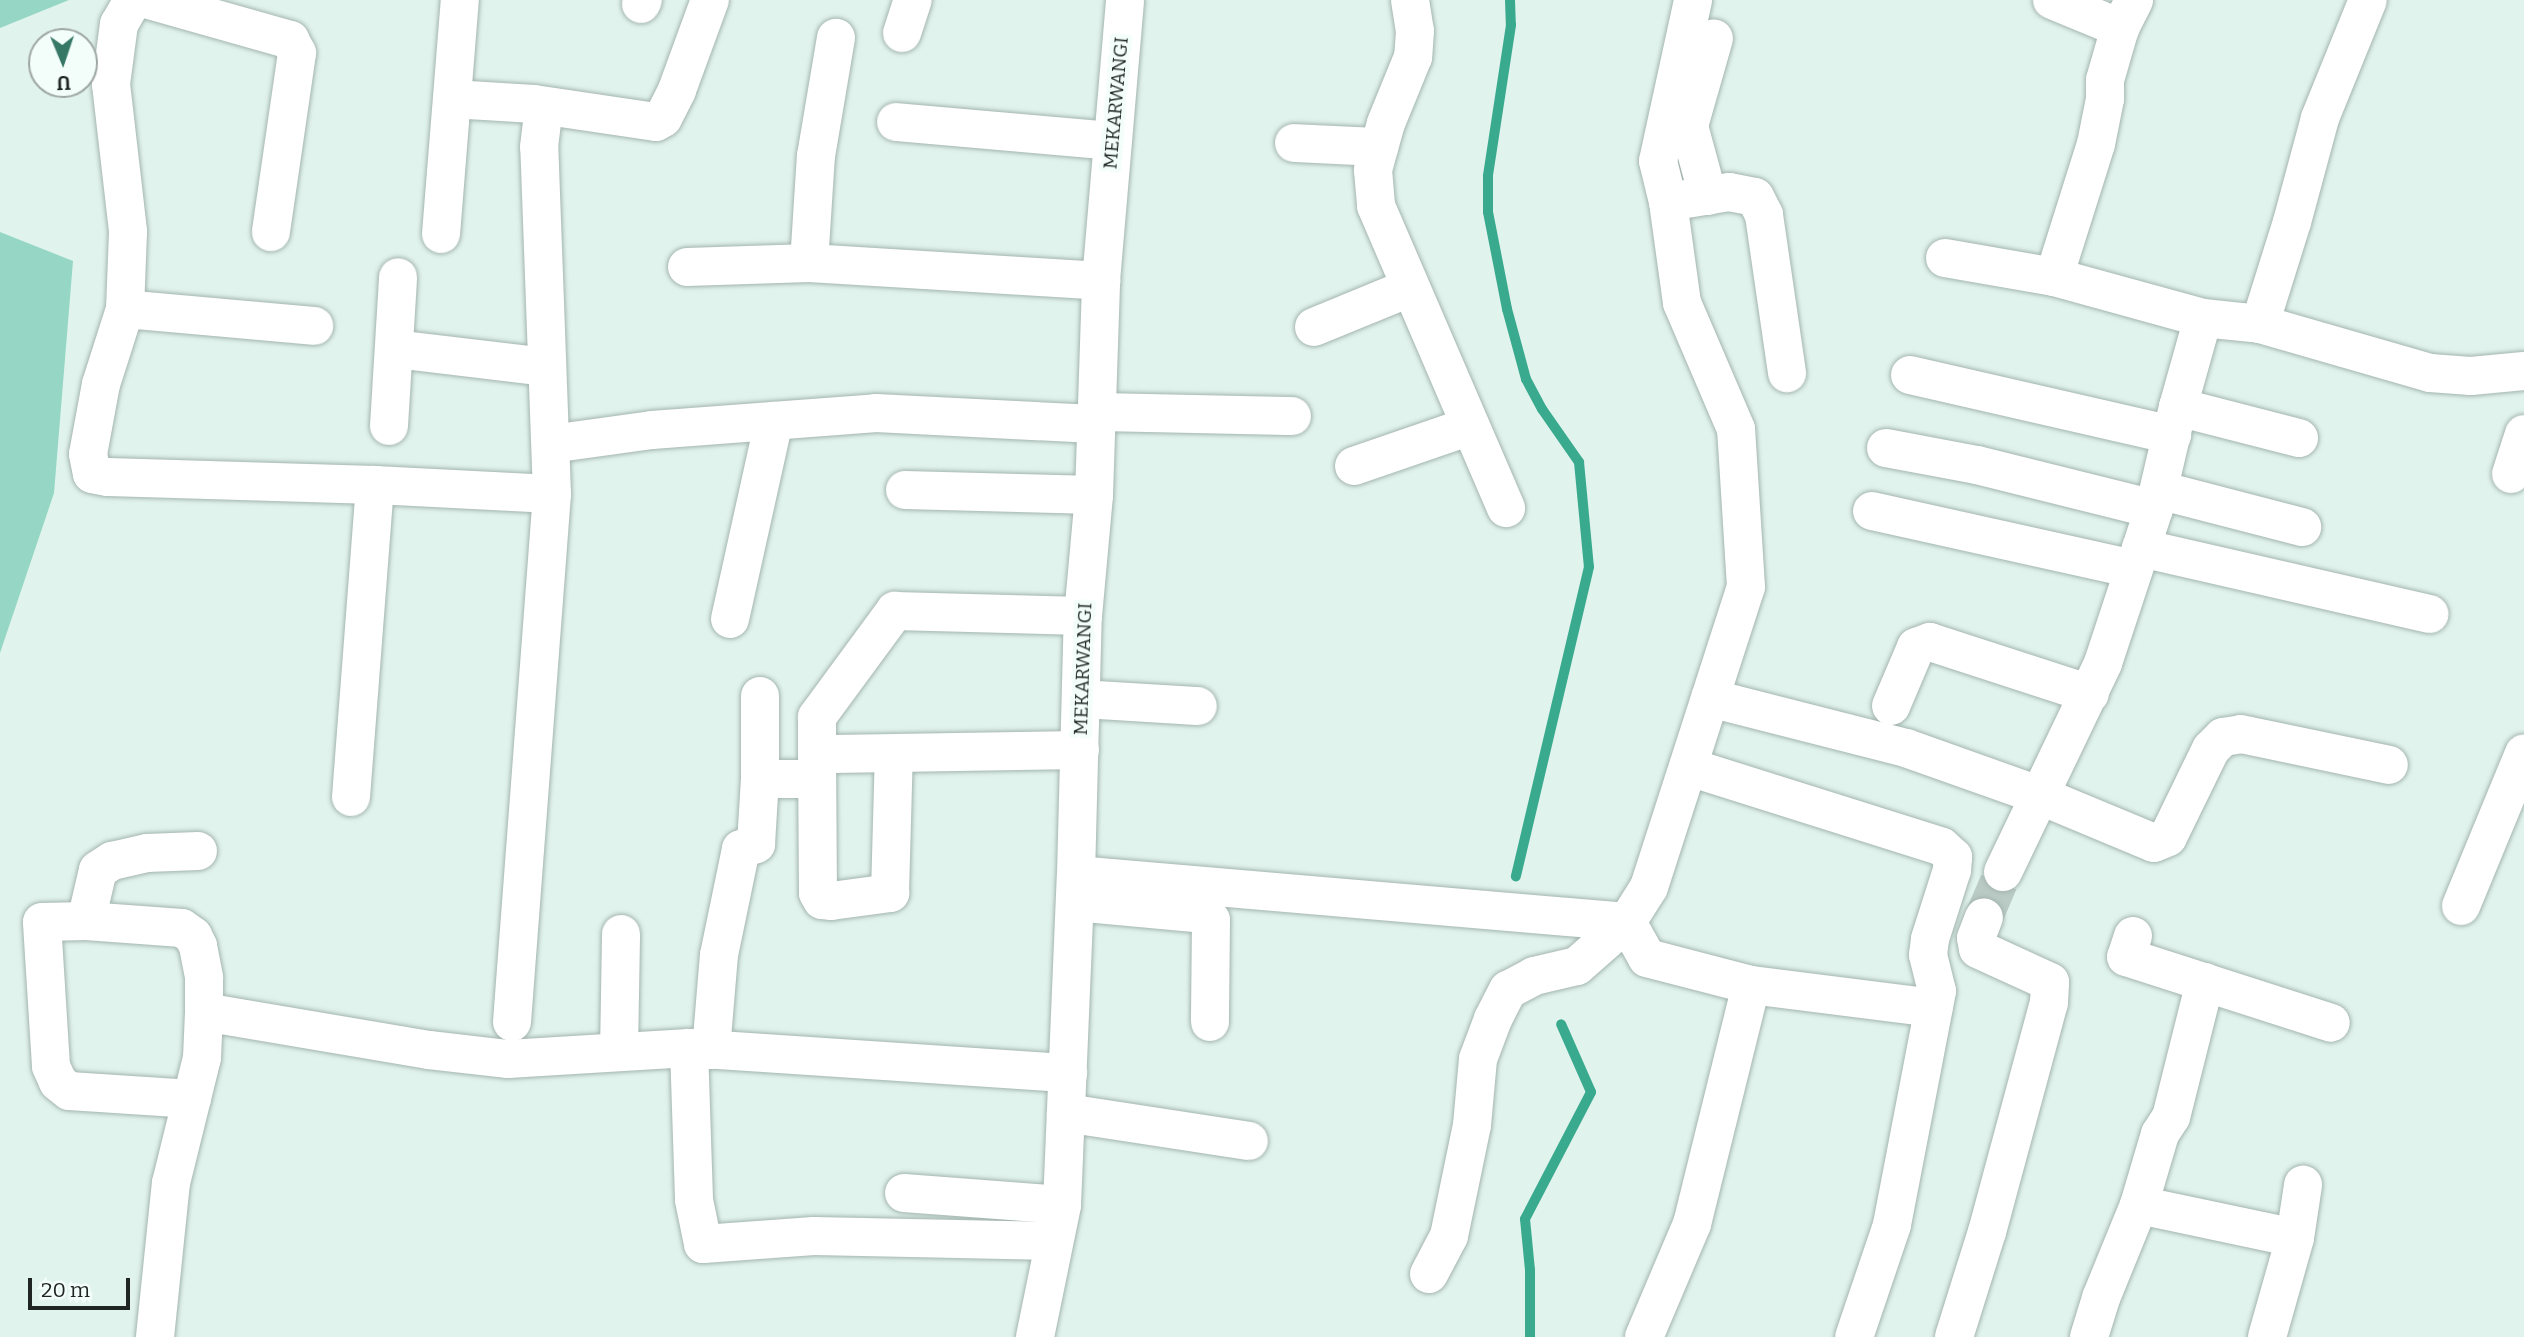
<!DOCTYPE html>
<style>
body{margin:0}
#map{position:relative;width:2524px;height:1337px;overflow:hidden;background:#e1f3ed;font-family:Bitter,serif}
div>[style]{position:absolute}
.green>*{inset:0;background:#95d7c4}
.stream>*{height:10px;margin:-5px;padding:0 5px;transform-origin:5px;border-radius:5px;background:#3aaa8f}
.minor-tunnel>*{height:38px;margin-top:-19px;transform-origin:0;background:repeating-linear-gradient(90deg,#bacac5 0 38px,transparent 0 57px)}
.roads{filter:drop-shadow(0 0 2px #a4b5b0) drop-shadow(0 0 2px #a4b5b0)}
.minor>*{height:38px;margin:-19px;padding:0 19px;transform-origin:19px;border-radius:19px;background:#fff}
span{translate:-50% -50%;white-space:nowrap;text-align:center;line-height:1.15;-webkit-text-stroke:7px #f3fefb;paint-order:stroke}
.street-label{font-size:19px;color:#1e2523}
.north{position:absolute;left:28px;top:28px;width:70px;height:70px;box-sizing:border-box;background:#f3fefb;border:2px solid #9ea7a5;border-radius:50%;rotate:178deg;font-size:19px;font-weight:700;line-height:28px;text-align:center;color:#1e2523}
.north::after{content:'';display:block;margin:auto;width:24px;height:32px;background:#377766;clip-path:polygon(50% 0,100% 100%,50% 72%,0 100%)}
.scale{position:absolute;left:28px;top:1278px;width:102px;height:32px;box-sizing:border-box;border:4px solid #1e2523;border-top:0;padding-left:9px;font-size:21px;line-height:24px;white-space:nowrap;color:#1e2523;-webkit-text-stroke:5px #f3fefb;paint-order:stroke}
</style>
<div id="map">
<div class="green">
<div style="clip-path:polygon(0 0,69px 0,0 28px)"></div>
<div style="clip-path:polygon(0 232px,73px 261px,54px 493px,0 653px)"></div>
</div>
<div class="stream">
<div style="left:1510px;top:0;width:25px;rotate:88deg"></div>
<div style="left:1511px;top:25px;width:153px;rotate:98.7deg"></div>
<div style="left:1488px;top:176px;width:36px;rotate:90deg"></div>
<div style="left:1488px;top:212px;width:99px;rotate:78.9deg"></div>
<div style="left:1507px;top:309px;width:73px;rotate:74.8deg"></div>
<div style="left:1526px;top:379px;width:34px;rotate:62deg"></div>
<div style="left:1542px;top:409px;width:65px;rotate:55.1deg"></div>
<div style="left:1579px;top:462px;width:105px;rotate:84.6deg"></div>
<div style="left:1589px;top:567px;width:318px;rotate:103.3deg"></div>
<div style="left:1530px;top:1337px;width:67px;rotate:-90deg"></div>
<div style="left:1530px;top:1270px;width:51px;rotate:-95.6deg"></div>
<div style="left:1525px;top:1219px;width:143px;rotate:-62.5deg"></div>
<div style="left:1591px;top:1092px;width:74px;rotate:-113.8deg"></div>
</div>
<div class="minor-tunnel">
<div style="left:1984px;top:917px;width:49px;rotate:-67.1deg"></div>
</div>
<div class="roads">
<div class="minor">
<div style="left:133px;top:0;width:28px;rotate:120deg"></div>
<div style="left:119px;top:24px;width:61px;rotate:97.6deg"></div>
<div style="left:111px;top:84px;width:149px;rotate:83.4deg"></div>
<div style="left:128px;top:232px;width:77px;rotate:92.2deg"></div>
<div style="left:125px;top:309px;width:79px;rotate:107.7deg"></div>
<div style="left:101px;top:384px;width:71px;rotate:100.5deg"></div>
<div style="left:88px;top:454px;width:20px;rotate:79deg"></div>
<div style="left:92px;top:474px;width:16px;rotate:11deg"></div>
<div style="left:108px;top:477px;width:267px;rotate:1.7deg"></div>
<div style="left:375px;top:485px;width:177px;rotate:2.9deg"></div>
<div style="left:149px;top:0;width:147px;rotate:15.8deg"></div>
<div style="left:290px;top:40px;width:15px;rotate:62deg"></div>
<div style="left:297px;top:53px;width:181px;rotate:98.3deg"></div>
<div style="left:1410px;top:0;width:31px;rotate:81deg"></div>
<div style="left:1415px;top:31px;width:26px;rotate:94deg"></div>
<div style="left:1413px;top:57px;width:71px;rotate:112.2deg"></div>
<div style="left:1386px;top:123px;width:49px;rotate:105.5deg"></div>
<div style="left:1373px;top:170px;width:36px;rotate:85deg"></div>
<div style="left:1376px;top:206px;width:329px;rotate:66.7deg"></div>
<div style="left:2052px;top:0;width:74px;rotate:22.4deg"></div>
<div style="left:641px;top:4px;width:4px;rotate:-63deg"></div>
<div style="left:902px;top:33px;width:35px;rotate:-72deg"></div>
<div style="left:452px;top:99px;width:82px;rotate:3.5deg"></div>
<div style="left:534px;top:104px;width:123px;rotate:8.4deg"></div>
<div style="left:656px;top:122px;width:8px;rotate:-30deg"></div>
<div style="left:663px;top:118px;width:31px;rotate:-63deg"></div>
<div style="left:677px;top:90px;width:96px;rotate:-69.9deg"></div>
<div style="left:896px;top:122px;width:217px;rotate:5deg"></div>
<div style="left:1294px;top:143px;width:85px;rotate:2.7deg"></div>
<div style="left:1708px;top:196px;width:73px;rotate:-105.2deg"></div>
<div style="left:1689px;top:126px;width:91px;rotate:-74.1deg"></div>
<div style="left:1668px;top:202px;width:62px;rotate:-9.3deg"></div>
<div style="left:1729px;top:192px;width:26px;rotate:11deg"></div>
<div style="left:1755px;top:197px;width:20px;rotate:63deg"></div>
<div style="left:1764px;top:215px;width:160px;rotate:81.7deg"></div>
<div style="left:441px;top:234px;width:235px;rotate:-85.4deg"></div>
<div style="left:1945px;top:258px;width:111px;rotate:9.9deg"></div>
<div style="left:2054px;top:277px;width:155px;rotate:15.4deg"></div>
<div style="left:809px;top:263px;width:107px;rotate:-86.3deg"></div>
<div style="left:816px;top:156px;width:120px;rotate:-80.4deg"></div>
<div style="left:687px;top:267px;width:122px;rotate:-1.9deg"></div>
<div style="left:809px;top:263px;width:293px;rotate:3.5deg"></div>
<div style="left:2054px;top:277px;width:139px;rotate:-72.5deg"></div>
<div style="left:2096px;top:144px;width:46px;rotate:-78.7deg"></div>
<div style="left:2105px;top:99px;width:19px;rotate:-90deg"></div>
<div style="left:2105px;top:80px;width:54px;rotate:-73.9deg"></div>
<div style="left:2120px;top:28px;width:31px;rotate:-63deg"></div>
<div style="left:125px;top:309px;width:190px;rotate:5.1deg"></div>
<div style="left:2260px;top:324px;width:107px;rotate:-72.6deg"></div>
<div style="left:2292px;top:222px;width:108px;rotate:-74.9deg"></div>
<div style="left:2320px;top:118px;width:127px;rotate:-67.9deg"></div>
<div style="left:1314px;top:327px;width:103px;rotate:-22.3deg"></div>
<div style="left:395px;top:349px;width:151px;rotate:6.8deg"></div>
<div style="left:1910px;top:375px;width:269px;rotate:12.9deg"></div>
<div style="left:2178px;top:407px;width:125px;rotate:14.4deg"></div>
<div style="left:1096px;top:412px;width:196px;rotate:1.2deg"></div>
<div style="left:389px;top:426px;width:149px;rotate:-86.5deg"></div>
<div style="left:551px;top:444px;width:102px;rotate:-7.9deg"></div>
<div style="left:652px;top:430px;width:225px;rotate:-4.3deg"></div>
<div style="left:876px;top:413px;width:219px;rotate:2.9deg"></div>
<div style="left:1886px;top:448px;width:93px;rotate:10.6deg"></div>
<div style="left:1977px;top:465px;width:182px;rotate:14deg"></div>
<div style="left:1354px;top:466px;width:123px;rotate:-19deg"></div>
<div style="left:2511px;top:474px;width:42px;rotate:-72deg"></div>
<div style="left:905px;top:490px;width:189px;rotate:1.5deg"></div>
<div style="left:2159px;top:490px;width:148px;rotate:14.5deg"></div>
<div style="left:1872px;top:511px;width:268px;rotate:12.5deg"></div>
<div style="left:2141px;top:548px;width:296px;rotate:12.9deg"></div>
<div style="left:730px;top:619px;width:203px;rotate:-77.5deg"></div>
<div style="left:1710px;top:698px;width:202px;rotate:14.3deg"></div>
<div style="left:1906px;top:748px;width:143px;rotate:19.6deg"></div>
<div style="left:2041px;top:796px;width:122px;rotate:22.6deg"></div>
<div style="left:2154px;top:843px;width:15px;rotate:-23deg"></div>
<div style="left:2168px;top:837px;width:98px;rotate:-64deg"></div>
<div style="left:2211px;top:749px;width:17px;rotate:-45deg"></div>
<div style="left:2223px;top:737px;width:18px;rotate:-9deg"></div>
<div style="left:2241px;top:734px;width:151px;rotate:11.8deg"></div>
<div style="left:1082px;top:699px;width:116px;rotate:3.5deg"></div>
<div style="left:1891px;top:706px;width:64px;rotate:-67deg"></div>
<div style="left:1916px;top:647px;width:15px;rotate:-20deg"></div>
<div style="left:1930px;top:642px;width:168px;rotate:18deg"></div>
<div style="left:1080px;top:750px;width:263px;rotate:179.1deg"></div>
<div style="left:817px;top:754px;width:37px;rotate:-90deg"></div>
<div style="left:817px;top:717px;width:132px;rotate:-53.7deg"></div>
<div style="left:895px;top:611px;width:188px;rotate:1.5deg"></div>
<div style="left:817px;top:754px;width:139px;rotate:89.6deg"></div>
<div style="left:818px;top:893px;width:8px;rotate:60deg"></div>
<div style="left:822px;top:900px;width:9px;rotate:6deg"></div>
<div style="left:831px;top:901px;width:60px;rotate:-7.7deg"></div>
<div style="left:890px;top:893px;width:139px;rotate:-88.4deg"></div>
<div style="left:1689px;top:767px;width:265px;rotate:17.5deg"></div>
<div style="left:1942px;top:847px;width:15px;rotate:42deg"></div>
<div style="left:1953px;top:857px;width:13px;rotate:94deg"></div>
<div style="left:1952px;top:870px;width:72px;rotate:107.7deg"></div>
<div style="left:1930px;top:939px;width:16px;rotate:97deg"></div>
<div style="left:1928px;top:955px;width:37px;rotate:76deg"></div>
<div style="left:1937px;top:991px;width:238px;rotate:100.9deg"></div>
<div style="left:1892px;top:1225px;width:118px;rotate:108.7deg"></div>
<div style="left:760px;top:779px;width:83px;rotate:-90deg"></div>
<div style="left:351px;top:797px;width:313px;rotate:-85.6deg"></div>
<div style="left:2003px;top:872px;width:232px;rotate:-64.4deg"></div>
<div style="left:2103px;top:663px;width:162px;rotate:-71.7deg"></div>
<div style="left:2154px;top:509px;width:105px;rotate:-76.8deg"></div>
<div style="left:2178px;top:407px;width:92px;rotate:-74.3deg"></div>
<div style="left:2203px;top:318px;width:57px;rotate:6deg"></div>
<div style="left:2260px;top:324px;width:177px;rotate:16.1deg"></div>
<div style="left:2430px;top:373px;width:41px;rotate:4.2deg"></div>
<div style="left:2471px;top:376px;width:53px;rotate:-5.4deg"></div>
<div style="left:1076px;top:875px;width:553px;rotate:4.88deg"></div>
<div style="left:1075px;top:902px;width:131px;rotate:5.3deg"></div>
<div style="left:1205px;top:914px;width:8px;rotate:45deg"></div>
<div style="left:1211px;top:920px;width:102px;rotate:90.6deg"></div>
<div style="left:2461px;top:906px;width:165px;rotate:-67.6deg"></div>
<div style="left:86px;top:921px;width:52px;rotate:-76.8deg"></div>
<div style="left:98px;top:870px;width:17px;rotate:-33deg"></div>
<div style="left:112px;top:861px;width:36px;rotate:-13deg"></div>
<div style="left:147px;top:853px;width:51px;rotate:-2.2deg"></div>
<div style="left:1627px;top:922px;width:41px;rotate:60.9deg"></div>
<div style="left:1647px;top:958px;width:107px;rotate:14.6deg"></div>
<div style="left:1751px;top:985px;width:184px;rotate:7.2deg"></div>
<div style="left:2133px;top:936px;width:22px;rotate:108deg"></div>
<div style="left:2126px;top:957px;width:215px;rotate:17.8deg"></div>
<div style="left:2205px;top:982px;width:139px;rotate:104.1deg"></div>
<div style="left:2171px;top:1117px;width:20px;rotate:123deg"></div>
<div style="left:2160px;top:1134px;width:74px;rotate:106.5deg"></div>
<div style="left:2139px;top:1205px;width:159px;rotate:11.9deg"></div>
<div style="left:512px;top:1022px;width:530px;rotate:-85.67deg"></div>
<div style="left:552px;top:494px;width:347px;rotate:-92.1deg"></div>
<div style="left:539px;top:147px;width:41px;rotate:-83deg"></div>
<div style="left:689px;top:1048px;width:152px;rotate:88.1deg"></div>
<div style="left:694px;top:1200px;width:45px;rotate:78.4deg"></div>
<div style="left:703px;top:1244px;width:111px;rotate:-4.1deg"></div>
<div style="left:814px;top:1236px;width:240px;rotate:1.2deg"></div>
<div style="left:711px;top:1050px;width:95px;rotate:-85.2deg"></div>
<div style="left:719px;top:955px;width:108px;rotate:-78.3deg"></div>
<div style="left:741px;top:849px;width:16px;rotate:-18deg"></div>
<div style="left:756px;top:844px;width:65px;rotate:-86.5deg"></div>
<div style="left:760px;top:779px;width:57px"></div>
<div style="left:619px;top:1052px;width:118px;rotate:-89deg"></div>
<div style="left:192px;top:1099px;width:123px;rotate:-176.3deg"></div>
<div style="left:69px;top:1091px;width:14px;rotate:-141deg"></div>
<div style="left:58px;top:1082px;width:17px;rotate:-114deg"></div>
<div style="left:51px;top:1066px;width:144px;rotate:-93.6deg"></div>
<div style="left:42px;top:922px;width:44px;rotate:-1.3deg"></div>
<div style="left:86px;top:921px;width:96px;rotate:4.2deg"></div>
<div style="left:182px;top:928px;width:14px;rotate:36deg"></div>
<div style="left:193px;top:936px;width:11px;rotate:63deg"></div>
<div style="left:198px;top:946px;width:33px;rotate:79deg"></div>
<div style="left:204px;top:978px;width:34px;rotate:90deg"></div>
<div style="left:204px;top:1012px;width:228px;rotate:9.6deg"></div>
<div style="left:429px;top:1050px;width:80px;rotate:6.5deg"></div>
<div style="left:508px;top:1059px;width:181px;rotate:-3.5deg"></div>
<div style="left:689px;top:1048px;width:380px;rotate:3.8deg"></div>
<div style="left:1066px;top:1113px;width:185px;rotate:8.7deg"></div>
<div style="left:904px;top:1193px;width:158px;rotate:4.3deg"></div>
<div style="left:1429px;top:1274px;width:43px;rotate:-62.2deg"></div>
<div style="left:1449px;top:1236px;width:113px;rotate:-78.3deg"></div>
<div style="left:1472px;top:1125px;width:66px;rotate:-84.8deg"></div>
<div style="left:1478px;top:1059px;width:43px;rotate:-69.4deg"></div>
<div style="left:1493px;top:1019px;width:33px;rotate:-63deg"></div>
<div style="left:1508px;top:990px;width:30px;rotate:-28deg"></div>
<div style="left:1534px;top:976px;width:44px;rotate:-13.1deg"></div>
<div style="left:1577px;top:966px;width:67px;rotate:-41.3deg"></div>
<div style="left:1627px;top:922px;width:41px;rotate:-57.8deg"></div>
<div style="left:1649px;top:887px;width:315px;rotate:-72.1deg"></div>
<div style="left:1746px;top:587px;width:158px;rotate:-93.6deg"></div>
<div style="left:1736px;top:429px;width:137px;rotate:-113.2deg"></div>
<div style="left:1682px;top:303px;width:102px;rotate:-97.9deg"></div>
<div style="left:1668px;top:202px;width:42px;rotate:-103.7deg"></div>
<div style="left:1658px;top:161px;width:165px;rotate:-77.7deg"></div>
<div style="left:155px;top:1337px;width:155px;rotate:-84.1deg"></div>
<div style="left:171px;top:1183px;width:129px;rotate:-76.1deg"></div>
<div style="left:202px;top:1058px;width:46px;rotate:-87.5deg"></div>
<div style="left:1035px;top:1337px;width:135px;rotate:-78.4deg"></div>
<div style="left:1062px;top:1205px;width:330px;rotate:-87.6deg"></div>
<div style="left:1076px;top:875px;width:259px;rotate:-88.5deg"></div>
<div style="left:1083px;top:616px;width:121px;rotate:-84.8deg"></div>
<div style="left:1094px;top:495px;width:214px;rotate:-88.1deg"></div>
<div style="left:1101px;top:281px;width:282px;rotate:-85.1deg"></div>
<div style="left:1644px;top:1337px;width:123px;rotate:-67deg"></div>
<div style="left:1692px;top:1224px;width:246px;rotate:-76.1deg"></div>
<div style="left:1954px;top:1337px;width:110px;rotate:-72.6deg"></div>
<div style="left:1987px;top:1232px;width:237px;rotate:-74.9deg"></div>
<div style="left:2049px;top:1003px;width:21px;rotate:-87deg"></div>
<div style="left:2050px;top:982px;width:79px;rotate:-155.4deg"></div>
<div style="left:1978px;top:949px;width:11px;rotate:-100deg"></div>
<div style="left:1976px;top:938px;width:22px;rotate:-69deg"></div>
<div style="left:2089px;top:1337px;width:41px;rotate:-72.9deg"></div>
<div style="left:2101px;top:1298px;width:100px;rotate:-67.8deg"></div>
<div style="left:2267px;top:1337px;width:103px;rotate:-74.2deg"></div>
<div style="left:2295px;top:1238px;width:54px;rotate:-81.4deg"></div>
</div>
</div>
<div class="street-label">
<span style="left:1116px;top:103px;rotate:-85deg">MEKARWANGI</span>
<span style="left:1083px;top:669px;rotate:-88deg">MEKARWANGI</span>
</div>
<div class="north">U</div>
<div class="scale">20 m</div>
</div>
